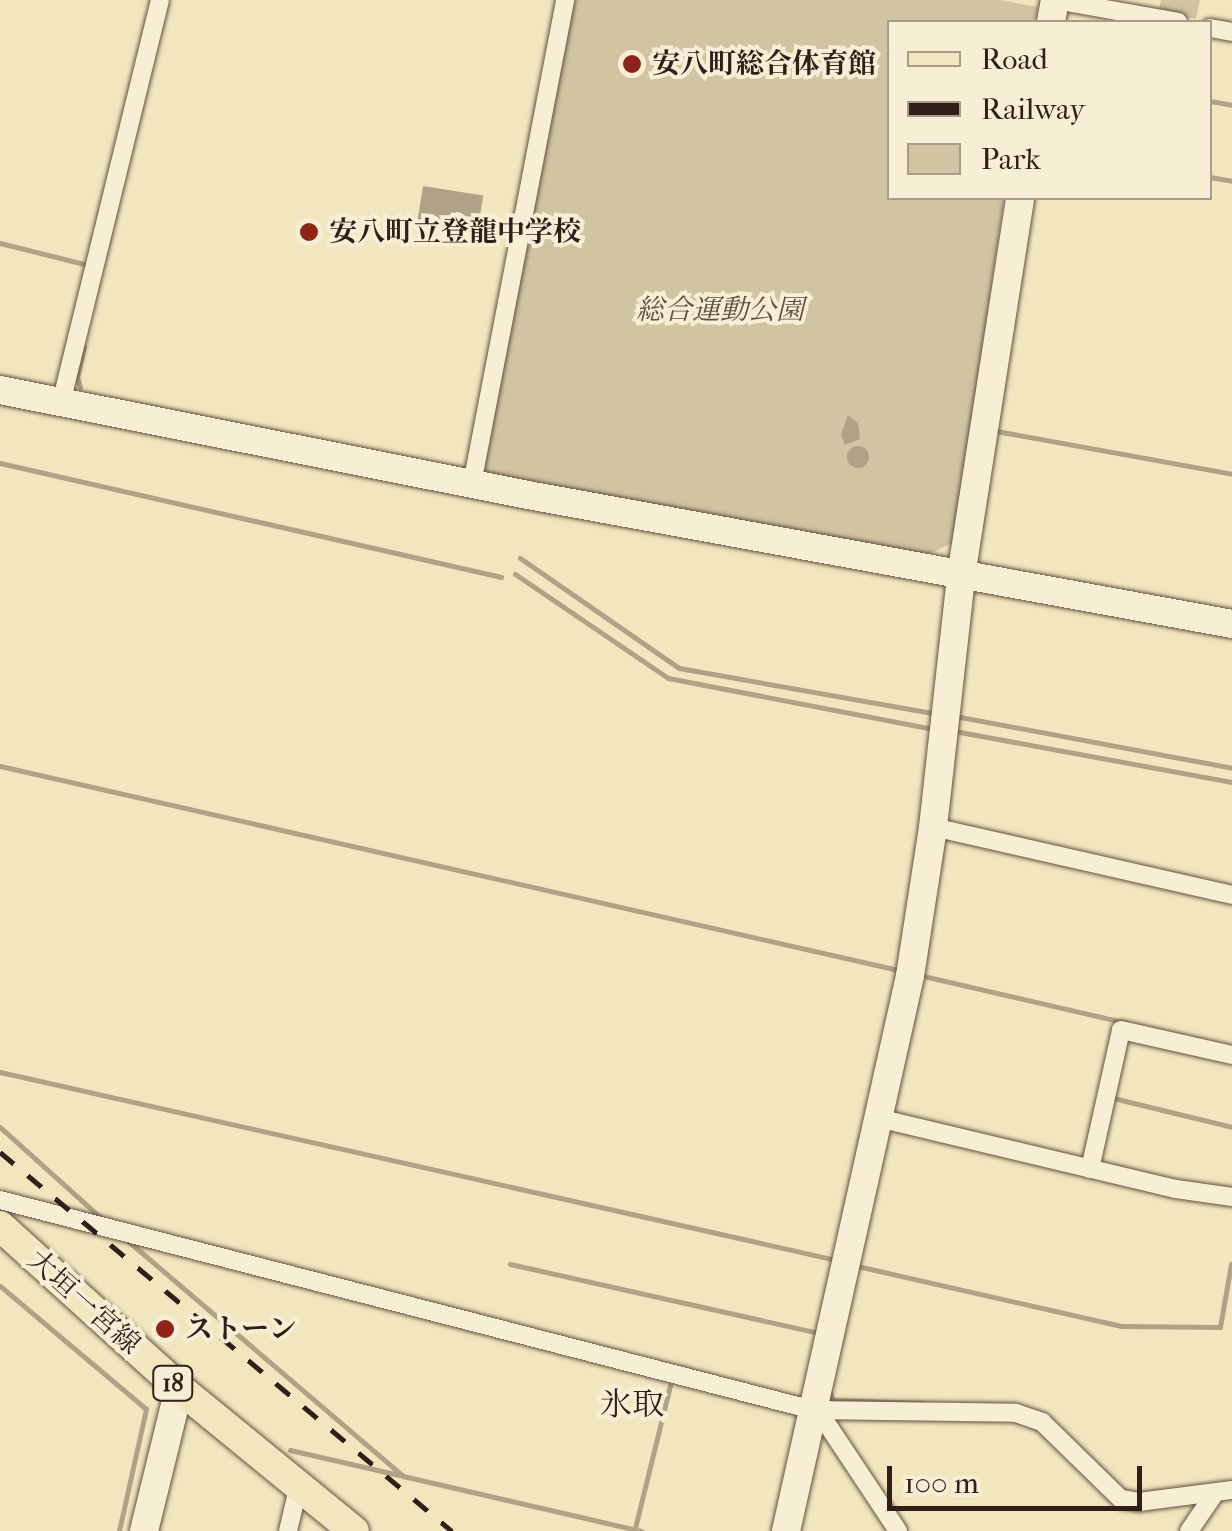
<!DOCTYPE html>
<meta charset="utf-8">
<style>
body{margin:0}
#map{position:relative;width:1232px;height:1531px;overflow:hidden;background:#f2e6be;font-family:"IM FELL French Canon","Noto Serif JP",serif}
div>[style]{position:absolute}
.green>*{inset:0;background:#d1c4a2}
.water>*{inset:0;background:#b0a286;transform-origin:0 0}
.round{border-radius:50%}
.stream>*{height:5px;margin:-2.5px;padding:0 2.5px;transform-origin:2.5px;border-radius:2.5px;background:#b0a286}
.roads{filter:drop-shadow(0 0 2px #605142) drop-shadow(0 0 2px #605142)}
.street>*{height:18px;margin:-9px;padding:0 9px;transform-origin:9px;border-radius:9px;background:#f7efd5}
.secondary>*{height:28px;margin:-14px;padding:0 14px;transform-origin:14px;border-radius:14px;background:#f7efd5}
.primary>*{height:30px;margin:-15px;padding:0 15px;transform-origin:15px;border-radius:15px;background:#f2e6be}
.rail>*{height:5px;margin-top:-2.5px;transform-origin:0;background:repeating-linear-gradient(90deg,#301f18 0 18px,transparent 0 36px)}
.dots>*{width:28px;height:28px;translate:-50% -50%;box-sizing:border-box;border:5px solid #f7efd5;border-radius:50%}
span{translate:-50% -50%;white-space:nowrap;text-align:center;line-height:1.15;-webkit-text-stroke:8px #f7efd5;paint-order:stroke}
.shield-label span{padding:2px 8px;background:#f7efd5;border:2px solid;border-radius:8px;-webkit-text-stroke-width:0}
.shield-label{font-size:25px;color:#301f18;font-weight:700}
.poi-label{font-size:28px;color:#301f18;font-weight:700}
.left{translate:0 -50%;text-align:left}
.park-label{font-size:28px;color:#605141;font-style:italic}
.street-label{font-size:28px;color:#301f18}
.quarter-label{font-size:32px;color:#301f18}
.legend{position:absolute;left:887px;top:20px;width:325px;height:180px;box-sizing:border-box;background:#f7efd5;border:2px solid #a79c89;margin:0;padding:12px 18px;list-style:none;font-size:30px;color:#301f18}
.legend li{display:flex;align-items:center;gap:20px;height:50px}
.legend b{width:50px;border:2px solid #a79c89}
.scale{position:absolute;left:887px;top:1466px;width:255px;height:45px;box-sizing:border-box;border:5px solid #301f18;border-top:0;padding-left:12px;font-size:30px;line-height:35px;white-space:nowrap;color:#301f18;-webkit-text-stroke:8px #f7efd5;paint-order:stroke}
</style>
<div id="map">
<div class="green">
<div style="clip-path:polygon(569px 0,1000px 0,1038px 7px,1035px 22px,890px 22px,890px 198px,1004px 198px,954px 542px,927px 555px,484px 473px)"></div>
<div style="clip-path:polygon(1161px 0,1200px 0,1196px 19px,1158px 13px)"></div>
</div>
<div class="water">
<div style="left:423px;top:186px;width:61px;height:41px;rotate:9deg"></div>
<div style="clip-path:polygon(848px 415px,858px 423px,860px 439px,845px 445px,841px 435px)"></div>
<div class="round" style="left:847px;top:446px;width:22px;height:22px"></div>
</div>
<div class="stream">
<div style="left:1210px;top:101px;width:22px;rotate:10deg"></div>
<div style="left:1210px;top:177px;width:22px;rotate:10deg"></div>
<div style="left:0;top:243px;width:91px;rotate:14deg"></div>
<div style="left:80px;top:387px;width:10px;rotate:-107deg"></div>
<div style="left:77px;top:377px;width:31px;rotate:-77deg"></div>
<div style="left:996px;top:431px;width:240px;rotate:10.3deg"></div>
<div style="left:0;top:463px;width:514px;rotate:12.82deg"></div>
<div style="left:520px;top:558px;width:193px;rotate:34.7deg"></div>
<div style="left:679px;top:668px;width:257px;rotate:10.1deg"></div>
<div style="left:515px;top:574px;width:185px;rotate:34.2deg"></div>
<div style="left:668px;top:678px;width:270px;rotate:10.9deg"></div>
<div style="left:955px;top:716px;width:282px;rotate:10.6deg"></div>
<div style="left:954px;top:731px;width:283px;rotate:10.4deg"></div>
<div style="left:0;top:766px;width:921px;rotate:12.8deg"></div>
<div style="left:919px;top:975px;width:213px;rotate:13deg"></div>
<div style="left:0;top:1072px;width:853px;rotate:12.67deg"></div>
<div style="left:1113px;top:1098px;width:122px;rotate:13.7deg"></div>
<div style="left:0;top:1127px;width:135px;rotate:42deg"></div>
<div style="left:128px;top:1241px;width:362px;rotate:40.5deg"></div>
<div style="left:403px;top:1476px;width:245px;rotate:13deg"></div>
<div style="left:510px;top:1264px;width:316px;rotate:12.6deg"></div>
<div style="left:857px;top:1266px;width:272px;rotate:12.8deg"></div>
<div style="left:1122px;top:1326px;width:98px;rotate:0.6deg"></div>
<div style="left:1220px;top:1327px;width:64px;rotate:-80.1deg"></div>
<div style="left:0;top:1286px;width:191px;rotate:40.1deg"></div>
<div style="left:146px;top:1409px;width:125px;rotate:102.5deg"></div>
<div style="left:830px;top:1393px;width:8px;rotate:67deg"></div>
<div style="left:833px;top:1400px;width:91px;rotate:1.9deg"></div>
<div style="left:290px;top:1450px;width:112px;rotate:12.9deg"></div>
<div style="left:635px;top:1528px;width:147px;rotate:-76.2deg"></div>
</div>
<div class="roads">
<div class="street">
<div style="left:1055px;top:0;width:125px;rotate:10.1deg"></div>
<div style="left:1210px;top:28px;width:22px;rotate:10deg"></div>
<div style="left:61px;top:403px;width:415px;rotate:-76.2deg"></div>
<div style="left:472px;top:484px;width:493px;rotate:-79.1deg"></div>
<div style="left:933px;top:827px;width:307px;rotate:12.8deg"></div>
<div style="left:878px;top:1118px;width:306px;rotate:13.4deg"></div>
<div style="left:1176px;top:1189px;width:57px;rotate:8.1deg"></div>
<div style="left:1090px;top:1169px;width:142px;rotate:-77.4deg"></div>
<div style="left:1121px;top:1030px;width:114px;rotate:12.7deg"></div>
<div style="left:0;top:1200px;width:840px;rotate:14.48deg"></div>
<div style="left:813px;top:1410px;width:203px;rotate:0.8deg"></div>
<div style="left:1016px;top:1413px;width:28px;rotate:19deg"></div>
<div style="left:1042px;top:1422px;width:110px;rotate:44.3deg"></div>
<div style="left:1121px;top:1499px;width:18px;rotate:9deg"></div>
<div style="left:1139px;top:1502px;width:94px;rotate:-7.4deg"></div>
<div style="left:813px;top:1410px;width:16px;rotate:43deg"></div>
<div style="left:825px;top:1421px;width:132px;rotate:56.4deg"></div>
<div style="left:288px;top:1531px;width:48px;rotate:-76.8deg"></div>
<div style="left:1189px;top:1531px;width:42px;rotate:-55.6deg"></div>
</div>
<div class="secondary">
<div style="left:1051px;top:22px;width:22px;rotate:-80deg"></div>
<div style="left:0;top:390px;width:538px;rotate:11.25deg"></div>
<div style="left:528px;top:495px;width:716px;rotate:10.38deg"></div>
<div style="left:144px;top:1531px;width:147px;rotate:-76.2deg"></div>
<div style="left:786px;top:1531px;width:569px;rotate:-77.41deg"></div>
<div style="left:910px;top:976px;width:151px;rotate:-81.2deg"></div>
<div style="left:933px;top:827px;width:253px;rotate:-83.6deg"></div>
<div style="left:961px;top:576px;width:383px;rotate:-81.1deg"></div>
</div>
<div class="primary">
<div style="left:0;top:1226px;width:241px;rotate:42.1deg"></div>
<div style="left:179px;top:1388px;width:226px;rotate:39.3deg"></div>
</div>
</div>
<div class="rail">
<div style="left:0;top:1152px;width:590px;rotate:39.98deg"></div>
</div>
<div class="dots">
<div style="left:632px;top:64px;background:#8f2418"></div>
<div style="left:309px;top:232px;background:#8f2418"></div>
<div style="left:165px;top:1329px;background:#8f2418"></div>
</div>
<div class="shield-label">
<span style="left:173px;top:1383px">18</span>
</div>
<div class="poi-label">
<span class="left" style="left:652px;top:64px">安八町総合体育館</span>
<span class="left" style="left:329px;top:232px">安八町立登龍中学校</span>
<span class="left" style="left:185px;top:1329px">ストーン</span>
</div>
<div class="park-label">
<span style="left:720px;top:310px">総合運動公園</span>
</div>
<div class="street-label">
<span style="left:84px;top:1302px;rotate:42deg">大垣一宮線</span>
</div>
<div class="quarter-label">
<span style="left:632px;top:1405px">氷取</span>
</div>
<ul class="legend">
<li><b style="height:12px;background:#f2e6be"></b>Road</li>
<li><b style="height:12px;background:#301f18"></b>Railway</li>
<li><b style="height:28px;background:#d1c4a2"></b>Park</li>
</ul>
<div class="scale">100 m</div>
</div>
